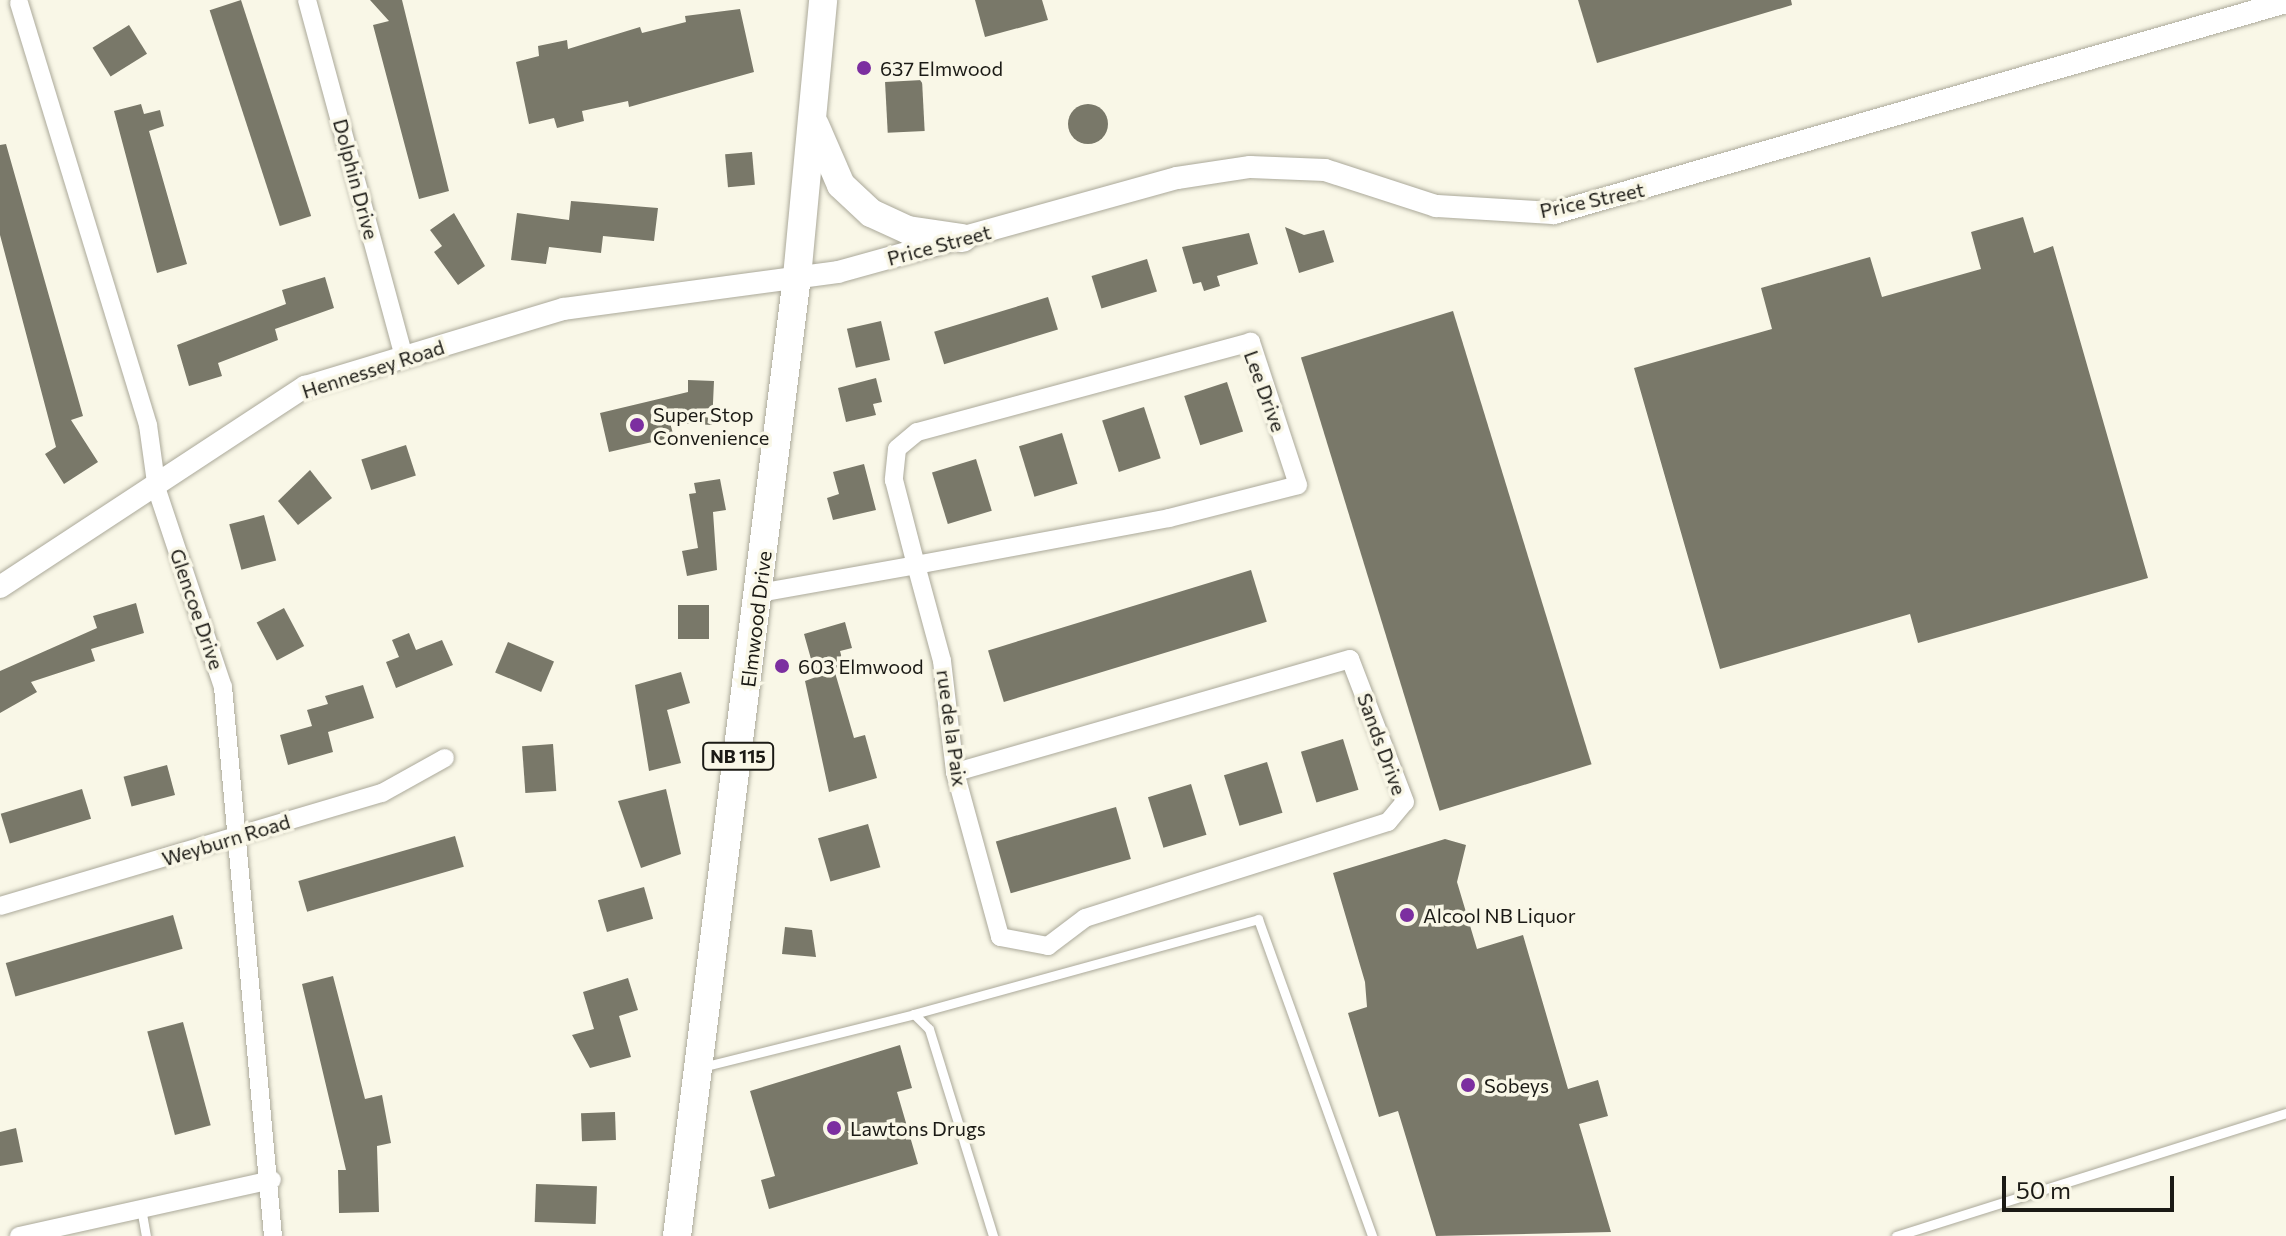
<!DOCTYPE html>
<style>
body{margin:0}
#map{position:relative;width:2286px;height:1236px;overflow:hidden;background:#f9f7e7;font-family:Commissioner,sans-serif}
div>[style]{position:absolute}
.building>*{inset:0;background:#797869;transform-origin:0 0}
.round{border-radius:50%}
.roads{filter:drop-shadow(0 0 2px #aba99a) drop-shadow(0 0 2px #aba99a)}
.service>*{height:9px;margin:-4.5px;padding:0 4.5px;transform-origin:4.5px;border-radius:4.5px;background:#fff}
.minor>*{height:18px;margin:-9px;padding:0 9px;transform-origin:9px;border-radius:9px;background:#fff}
.tertiary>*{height:22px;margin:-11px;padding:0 11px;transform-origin:11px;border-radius:11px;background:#fff}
.primary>*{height:28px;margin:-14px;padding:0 14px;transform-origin:14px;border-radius:14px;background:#fff}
.dots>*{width:22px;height:22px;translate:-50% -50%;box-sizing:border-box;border:4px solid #f9f7e7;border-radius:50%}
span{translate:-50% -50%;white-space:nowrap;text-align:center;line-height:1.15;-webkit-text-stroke:7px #f9f7e7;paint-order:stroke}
.shield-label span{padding:2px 6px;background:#f9f7e7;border:2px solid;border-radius:6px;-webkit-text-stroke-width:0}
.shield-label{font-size:18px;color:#1b1a15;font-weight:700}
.poi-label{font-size:20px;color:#1b1a15}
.left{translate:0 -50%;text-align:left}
.street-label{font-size:20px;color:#1b1a15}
.scale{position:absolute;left:2002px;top:1176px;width:172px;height:36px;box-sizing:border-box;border:4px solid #1b1a15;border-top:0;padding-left:10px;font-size:24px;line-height:28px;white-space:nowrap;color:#1b1a15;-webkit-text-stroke:6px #f9f7e7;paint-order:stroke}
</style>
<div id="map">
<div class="building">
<div style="left:241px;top:0;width:227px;height:33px;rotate:72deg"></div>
<div style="clip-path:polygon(370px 0,402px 0,449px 191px,419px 199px,373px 25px,389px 21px)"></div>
<div style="clip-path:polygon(975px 0,1042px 0,1048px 20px,985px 37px)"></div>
<div style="clip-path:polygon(1578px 0,1791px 0,1792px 5px,1597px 63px)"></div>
<div style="clip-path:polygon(740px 9px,754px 72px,629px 107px,628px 101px,582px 111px,584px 121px,557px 128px,554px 118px,529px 124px,516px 62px,539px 56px,538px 46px,567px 40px,568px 49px,640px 27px,642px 33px,686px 22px,685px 16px)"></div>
<div style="left:129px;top:25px;width:34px;height:43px;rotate:58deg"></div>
<div style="left:922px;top:80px;width:51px;height:37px;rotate:87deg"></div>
<div class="round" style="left:1068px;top:104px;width:40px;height:40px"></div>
<div style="clip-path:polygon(141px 104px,144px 114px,160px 110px,164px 126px,149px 131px,187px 264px,157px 273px,114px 111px)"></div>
<div style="clip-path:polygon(6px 144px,83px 416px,71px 420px,98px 462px,64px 484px,45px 454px,56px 447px,0 235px,0 145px)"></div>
<div style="left:752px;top:152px;width:33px;height:27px;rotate:85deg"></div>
<div style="clip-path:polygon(571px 201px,658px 208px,654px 241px,603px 236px,601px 253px,549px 247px,546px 264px,511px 260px,517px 213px,569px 220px)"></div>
<div style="clip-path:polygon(454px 213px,485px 266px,458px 285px,434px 252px,442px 246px,430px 230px)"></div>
<div style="clip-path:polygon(2023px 217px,2034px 253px,2053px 246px,2148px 578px,1918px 643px,1910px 614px,1720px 669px,1634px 368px,1772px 329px,1761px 288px,1870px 257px,1882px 297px,1981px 269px,1971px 232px)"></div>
<div style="clip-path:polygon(1285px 227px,1304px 235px,1324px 230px,1334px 262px,1299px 273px)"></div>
<div style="clip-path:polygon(1249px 233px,1258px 264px,1217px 276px,1220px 286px,1204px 291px,1201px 282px,1193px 284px,1182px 247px)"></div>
<div style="left:1147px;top:259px;width:34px;height:58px;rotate:73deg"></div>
<div style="clip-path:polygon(325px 277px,334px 308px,275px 329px,278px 340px,218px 363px,222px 376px,189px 386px,177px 345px,286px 304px,282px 290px)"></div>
<div style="left:1048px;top:297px;width:34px;height:119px;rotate:73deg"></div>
<div style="left:1453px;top:311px;width:474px;height:159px;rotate:73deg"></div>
<div style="left:881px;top:321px;width:40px;height:35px;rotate:77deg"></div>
<div style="clip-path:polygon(876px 378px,882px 402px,873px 404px,876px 415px,846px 422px,838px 388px)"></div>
<div style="clip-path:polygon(688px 380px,714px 381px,712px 425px,670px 423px,674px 437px,609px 452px,600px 413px,688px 392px)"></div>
<div style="left:1227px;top:382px;width:52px;height:45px;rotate:72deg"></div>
<div style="left:1144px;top:407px;width:54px;height:44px;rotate:72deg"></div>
<div style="left:1062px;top:433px;width:53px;height:45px;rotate:73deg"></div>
<div style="left:406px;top:445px;width:32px;height:47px;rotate:72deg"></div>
<div style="left:976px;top:459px;width:54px;height:46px;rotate:73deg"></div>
<div style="clip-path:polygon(864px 464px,876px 510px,833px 520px,827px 498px,839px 494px,833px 472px)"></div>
<div style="clip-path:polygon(310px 470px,332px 498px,298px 525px,278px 501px)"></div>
<div style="clip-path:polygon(720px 479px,726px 510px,713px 512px,717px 570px,687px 576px,682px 551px,698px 548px,689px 494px,696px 493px,694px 483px)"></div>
<div style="left:264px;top:515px;width:47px;height:36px;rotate:75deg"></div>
<div style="left:1251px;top:570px;width:54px;height:275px;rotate:73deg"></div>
<div style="clip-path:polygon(136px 603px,144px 633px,91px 649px,95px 661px,31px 682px,37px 692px,0 713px,0 671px,97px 628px,93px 616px)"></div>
<div style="left:678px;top:605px;width:31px;height:34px"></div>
<div style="left:284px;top:608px;width:43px;height:31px;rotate:62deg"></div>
<div style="clip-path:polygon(845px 622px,852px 648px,840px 651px,844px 666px,834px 669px,854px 738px,865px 735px,877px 778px,829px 792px,805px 681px,816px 677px,804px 634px)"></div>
<div style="clip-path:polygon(409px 633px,416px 650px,442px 640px,453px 665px,396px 688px,386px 662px,399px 657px,392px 640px)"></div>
<div style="left:508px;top:642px;width:50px;height:33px;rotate:23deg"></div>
<div style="clip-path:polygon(681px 672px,690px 703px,667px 710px,681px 763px,649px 771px,635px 685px)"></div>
<div style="clip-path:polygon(363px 685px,374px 718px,328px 732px,333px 752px,288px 765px,280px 735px,312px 726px,307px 710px,328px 704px,325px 696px)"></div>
<div style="left:1343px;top:739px;width:53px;height:44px;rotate:73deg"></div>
<div style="left:553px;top:744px;width:47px;height:31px;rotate:86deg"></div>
<div style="left:1267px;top:762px;width:53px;height:45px;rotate:73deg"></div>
<div style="left:167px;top:765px;width:31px;height:45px;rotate:75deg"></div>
<div style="left:1191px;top:784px;width:53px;height:45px;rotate:73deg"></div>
<div style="left:82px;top:789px;width:31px;height:85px;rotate:73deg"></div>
<div style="clip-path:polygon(666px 789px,681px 854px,641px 868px,618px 801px)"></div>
<div style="left:1116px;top:807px;width:54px;height:125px;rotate:74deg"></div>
<div style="left:868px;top:824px;width:45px;height:52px;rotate:74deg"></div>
<div style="left:455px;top:836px;width:32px;height:163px;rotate:74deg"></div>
<div style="clip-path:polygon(1445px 839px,1466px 845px,1457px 882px,1477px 949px,1523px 935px,1568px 1089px,1598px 1080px,1608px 1116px,1579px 1124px,1611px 1232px,1436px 1236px,1398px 1111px,1379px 1117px,1348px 1013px,1367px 1007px,1365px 982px,1333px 873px)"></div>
<div style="left:644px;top:887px;width:33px;height:48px;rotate:74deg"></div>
<div style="left:173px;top:915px;width:35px;height:174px;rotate:74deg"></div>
<div style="clip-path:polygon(785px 927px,812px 930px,816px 957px,782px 954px)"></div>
<div style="clip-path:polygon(333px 976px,365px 1099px,382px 1095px,391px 1143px,377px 1146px,379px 1212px,339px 1213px,338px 1170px,346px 1170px,302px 984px)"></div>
<div style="clip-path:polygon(628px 978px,638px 1010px,619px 1016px,631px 1057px,590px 1068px,572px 1035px,594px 1029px,583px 992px)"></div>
<div style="left:183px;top:1022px;width:107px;height:37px;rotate:75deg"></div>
<div style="clip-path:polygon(900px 1045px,912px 1088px,897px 1092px,918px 1164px,769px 1209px,761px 1180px,775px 1176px,750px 1091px)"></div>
<div style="left:615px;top:1112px;width:28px;height:34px;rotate:88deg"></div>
<div style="clip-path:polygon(16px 1128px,23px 1162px,0 1166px,0 1132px)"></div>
<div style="left:536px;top:1184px;width:61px;height:38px;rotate:2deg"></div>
</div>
<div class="roads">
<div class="service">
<div style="left:914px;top:1014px;width:357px;rotate:-15.4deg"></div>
<div style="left:1258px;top:919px;width:337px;rotate:70.2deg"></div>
<div style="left:702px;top:1067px;width:219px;rotate:-14deg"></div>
<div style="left:914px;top:1014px;width:21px;rotate:45deg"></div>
<div style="left:929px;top:1029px;width:217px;rotate:72.8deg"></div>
<div style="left:141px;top:1208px;width:28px;rotate:80deg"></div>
<div style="left:1896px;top:1236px;width:409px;rotate:-17.5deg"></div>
</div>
<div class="minor">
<div style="left:307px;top:0;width:370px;rotate:74.8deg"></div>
<div style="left:19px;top:3px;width:441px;rotate:73deg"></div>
<div style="left:148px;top:425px;width:66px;rotate:82.1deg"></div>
<div style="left:157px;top:490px;width:208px;rotate:71.5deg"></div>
<div style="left:223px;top:687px;width:551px;rotate:84.8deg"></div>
<div style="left:759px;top:593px;width:159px;rotate:-10.1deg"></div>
<div style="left:916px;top:565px;width:257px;rotate:-10.5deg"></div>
<div style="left:1169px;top:518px;width:133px;rotate:-14.3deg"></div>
<div style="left:1298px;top:485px;width:151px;rotate:-108.2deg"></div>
<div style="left:1251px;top:342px;width:346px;rotate:164.9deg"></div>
<div style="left:917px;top:432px;width:26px;rotate:140deg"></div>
<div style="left:897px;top:449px;width:31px;rotate:96deg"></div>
<div style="left:894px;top:480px;width:88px;rotate:75.5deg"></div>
<div style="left:916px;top:565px;width:99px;rotate:74.8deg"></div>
<div style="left:942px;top:661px;width:112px;rotate:83.3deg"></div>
<div style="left:955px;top:772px;width:171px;rotate:74.7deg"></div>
<div style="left:1000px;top:937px;width:49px;rotate:10.6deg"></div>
<div style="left:1048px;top:946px;width:46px;rotate:-37.1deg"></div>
<div style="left:1085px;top:918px;width:318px;rotate:-17.6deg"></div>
<div style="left:1388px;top:822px;width:26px;rotate:-50deg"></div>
<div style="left:1405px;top:802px;width:153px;rotate:-111deg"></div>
<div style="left:1350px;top:659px;width:411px;rotate:164deg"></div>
<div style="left:0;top:906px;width:398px;rotate:-16.5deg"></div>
<div style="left:382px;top:793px;width:72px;rotate:-29.1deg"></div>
<div style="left:19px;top:1236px;width:259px;rotate:-12.5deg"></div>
</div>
<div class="tertiary">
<div style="left:0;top:587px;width:365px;rotate:-33.3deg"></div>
<div style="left:305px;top:387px;width:270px;rotate:-16.8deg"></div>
<div style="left:564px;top:309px;width:276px;rotate:-7.7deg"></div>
<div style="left:838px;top:272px;width:352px;rotate:-15.5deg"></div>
<div style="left:1177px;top:178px;width:74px;rotate:-8.6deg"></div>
<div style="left:1250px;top:167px;width:75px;rotate:2.3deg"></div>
<div style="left:1325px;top:170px;width:117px;rotate:18deg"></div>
<div style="left:1436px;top:206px;width:118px;rotate:3.4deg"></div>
<div style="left:1554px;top:213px;width:762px;rotate:-16.08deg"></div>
</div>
<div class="primary">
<div style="left:815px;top:125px;width:65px;rotate:66.6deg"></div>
<div style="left:841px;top:185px;width:41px;rotate:43deg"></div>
<div style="left:871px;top:213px;width:41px;rotate:24.7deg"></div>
<div style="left:908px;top:230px;width:55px;rotate:8.4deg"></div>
<div style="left:677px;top:1236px;width:966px;rotate:-82.87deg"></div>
<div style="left:797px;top:277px;width:278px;rotate:-84.6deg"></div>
</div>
</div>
<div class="dots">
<div style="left:864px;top:68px;background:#7c2fa0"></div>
<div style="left:637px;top:425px;background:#7c2fa0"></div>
<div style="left:782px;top:666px;background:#7c2fa0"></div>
<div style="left:1407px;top:915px;background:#7c2fa0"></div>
<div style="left:1468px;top:1085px;background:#7c2fa0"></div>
<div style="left:834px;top:1128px;background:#7c2fa0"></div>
</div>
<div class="shield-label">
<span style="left:738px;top:756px">NB 115</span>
</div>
<div class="poi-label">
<span class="left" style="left:880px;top:68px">637 Elmwood</span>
<span class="left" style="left:653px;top:426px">Super Stop<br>Convenience</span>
<span class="left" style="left:798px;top:666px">603 Elmwood</span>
<span class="left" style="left:1423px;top:915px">Alcool NB Liquor</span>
<span class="left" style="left:1484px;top:1085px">Sobeys</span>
<span class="left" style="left:850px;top:1128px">Lawtons Drugs</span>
</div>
<div class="street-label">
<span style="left:356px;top:179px;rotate:75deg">Dolphin Drive</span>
<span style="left:1592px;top:200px;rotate:-12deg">Price Street</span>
<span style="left:939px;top:245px;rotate:-15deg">Price Street</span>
<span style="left:373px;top:369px;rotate:-18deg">Hennessey Road</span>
<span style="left:1265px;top:391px;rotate:70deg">Lee Drive</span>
<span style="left:197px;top:609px;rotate:71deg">Glencoe Drive</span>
<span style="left:756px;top:619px;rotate:-83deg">Elmwood Drive</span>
<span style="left:952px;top:728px;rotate:82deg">rue de la Paix</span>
<span style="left:1382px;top:744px;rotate:70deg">Sands Drive</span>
<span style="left:226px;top:840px;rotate:-17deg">Weyburn Road</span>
</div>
<div class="scale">50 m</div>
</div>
